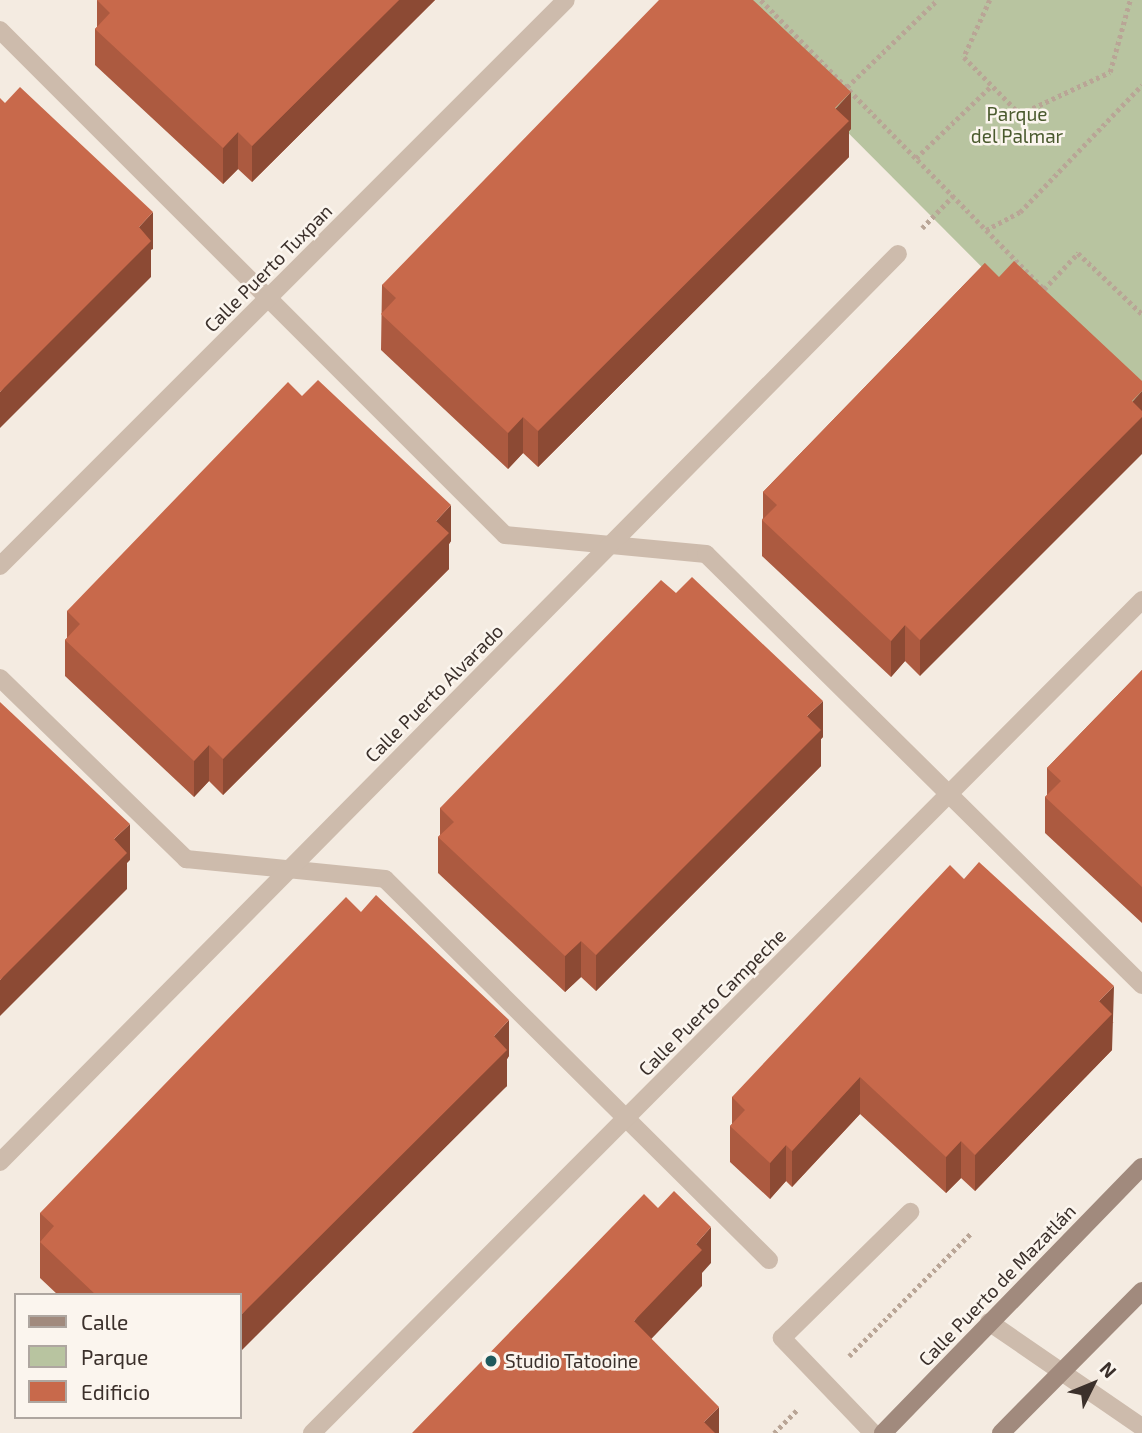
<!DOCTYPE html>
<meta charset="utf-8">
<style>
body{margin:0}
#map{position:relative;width:1142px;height:1433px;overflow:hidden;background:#f4ebe1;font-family:"Exo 2",sans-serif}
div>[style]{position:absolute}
.green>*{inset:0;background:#b8c4a0}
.path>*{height:4.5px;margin-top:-2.25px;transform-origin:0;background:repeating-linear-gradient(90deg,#b9a596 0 3.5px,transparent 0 7px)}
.lane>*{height:18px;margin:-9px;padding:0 9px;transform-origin:9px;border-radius:9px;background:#cdbbac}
.street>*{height:18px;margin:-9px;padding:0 9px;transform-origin:9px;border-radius:9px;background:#cdbbac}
.secondary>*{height:18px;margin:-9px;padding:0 9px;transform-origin:9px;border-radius:9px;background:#a18a7d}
.wall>*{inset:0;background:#ac5a40}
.shaded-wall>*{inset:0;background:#8c4a34}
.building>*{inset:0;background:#c8694b}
.dots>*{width:19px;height:19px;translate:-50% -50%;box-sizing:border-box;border:4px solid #fbf5ee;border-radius:50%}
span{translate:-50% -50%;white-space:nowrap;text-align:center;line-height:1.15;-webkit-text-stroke:5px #fbf5ee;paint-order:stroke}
.park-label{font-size:19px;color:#4a5a2e}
.street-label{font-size:19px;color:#3b302b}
.poi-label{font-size:19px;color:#3b302b}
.left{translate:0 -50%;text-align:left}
.legend{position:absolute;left:14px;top:1293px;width:228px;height:126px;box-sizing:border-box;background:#fbf5ee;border:2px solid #aea6a0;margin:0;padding:9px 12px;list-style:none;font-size:21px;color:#3b302b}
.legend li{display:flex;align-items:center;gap:14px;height:35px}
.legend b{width:35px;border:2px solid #aea6a0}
.north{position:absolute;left:1058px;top:1349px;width:70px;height:70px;-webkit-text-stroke:5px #fbf5ee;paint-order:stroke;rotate:47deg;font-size:19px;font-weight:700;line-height:28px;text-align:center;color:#3b302b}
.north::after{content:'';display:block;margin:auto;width:24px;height:32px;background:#3b302b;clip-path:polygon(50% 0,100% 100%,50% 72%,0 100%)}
</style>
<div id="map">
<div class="green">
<div style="clip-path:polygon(716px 0,1142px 0,1142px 428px)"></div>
</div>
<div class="path">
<div style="left:761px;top:0;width:407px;rotate:45.6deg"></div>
<div style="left:990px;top:0;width:63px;rotate:114.5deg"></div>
<div style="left:964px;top:57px;width:80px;rotate:45.5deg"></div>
<div style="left:1020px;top:114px;width:99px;rotate:-25deg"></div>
<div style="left:1110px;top:72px;width:75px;rotate:-74.5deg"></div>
<div style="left:847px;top:87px;width:125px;rotate:-44deg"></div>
<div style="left:916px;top:158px;width:104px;rotate:-43.8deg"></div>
<div style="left:922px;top:228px;width:45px;rotate:-45.9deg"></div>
<div style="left:986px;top:230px;width:38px;rotate:-28deg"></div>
<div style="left:1020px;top:212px;width:176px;rotate:-46.2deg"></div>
<div style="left:1044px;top:289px;width:50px;rotate:-46.6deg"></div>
<div style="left:1078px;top:253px;width:88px;rotate:43.6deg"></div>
<div style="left:849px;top:1356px;width:175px;rotate:-45.2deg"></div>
<div style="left:774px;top:1433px;width:33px;rotate:-45deg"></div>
</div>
<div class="lane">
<div style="left:873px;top:1433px;width:132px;rotate:-133.8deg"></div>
<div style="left:782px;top:1338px;width:180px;rotate:-44.5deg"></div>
</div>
<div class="street">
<div style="left:0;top:30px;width:714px;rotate:45deg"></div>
<div style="left:505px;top:535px;width:202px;rotate:5.4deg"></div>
<div style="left:706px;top:554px;width:613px;rotate:44.67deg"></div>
<div style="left:0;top:566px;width:800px;rotate:-45deg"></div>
<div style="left:0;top:678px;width:260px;rotate:44.2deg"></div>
<div style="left:186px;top:859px;width:200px;rotate:5.7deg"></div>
<div style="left:385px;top:879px;width:541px;rotate:44.78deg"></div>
<div style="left:0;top:1162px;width:1277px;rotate:-45.32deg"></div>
<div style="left:989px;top:1322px;width:186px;rotate:34.5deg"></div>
<div style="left:312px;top:1433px;width:1176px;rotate:-45.1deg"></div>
</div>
<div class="secondary">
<div style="left:883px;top:1433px;width:371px;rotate:-45.8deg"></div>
<div style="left:1001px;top:1433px;width:200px;rotate:-45.2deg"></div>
</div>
<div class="wall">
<div style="clip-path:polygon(97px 0,435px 0,252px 182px,238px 169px,223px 184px,95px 65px,95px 29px,97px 27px)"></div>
<div style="clip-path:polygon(851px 129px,849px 131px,849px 157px,538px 467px,523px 453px,508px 469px,381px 350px,382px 285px)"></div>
<div style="clip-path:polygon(985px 263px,920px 676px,905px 661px,891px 677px,762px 556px,762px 520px,763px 518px,763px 492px)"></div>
<div style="clip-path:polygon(451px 541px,449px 544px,449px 569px,223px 795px,209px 781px,194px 797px,65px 676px,65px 640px,67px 638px,67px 611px)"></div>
<div style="clip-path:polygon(1142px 670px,1142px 923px,1045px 833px,1045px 797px,1047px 795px,1047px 768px)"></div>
<div style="clip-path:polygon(823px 737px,821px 739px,821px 766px,596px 991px,581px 977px,565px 992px,438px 873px,438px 837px,440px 835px,440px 808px)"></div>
<div style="clip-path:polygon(1114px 1022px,1112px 1023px,1112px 1050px,975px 1191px,961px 1178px,946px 1193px,860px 1114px,792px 1187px,786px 1181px,770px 1199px,730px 1162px,730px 1126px,732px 1124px,732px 1097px)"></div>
<div style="clip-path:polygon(509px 1056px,507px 1059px,507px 1086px,240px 1295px,58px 1295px,40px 1278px,40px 1213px)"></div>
</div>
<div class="shaded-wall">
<div style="clip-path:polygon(399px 0,435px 0,252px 182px,252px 146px)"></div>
<div style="clip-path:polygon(851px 92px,851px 129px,849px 131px,849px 157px,538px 467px,538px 431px)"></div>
<div style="clip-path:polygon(238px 132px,238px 169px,223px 184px,223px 148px)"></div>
<div style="clip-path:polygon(153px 212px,153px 249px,151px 250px,151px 277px,0 428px,0 392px,139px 227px)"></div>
<div style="clip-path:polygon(1142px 391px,1142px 454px,920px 676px,920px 640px)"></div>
<div style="clip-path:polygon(523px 417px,523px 453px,508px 469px,508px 433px)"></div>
<div style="clip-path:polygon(451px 505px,451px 541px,449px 544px,449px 569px,223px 795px,223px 759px,436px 521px)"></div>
<div style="clip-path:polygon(905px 625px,905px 661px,891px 677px,891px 641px)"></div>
<div style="clip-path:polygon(823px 701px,823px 737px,821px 739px,821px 766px,596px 991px,596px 955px,807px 716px)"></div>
<div style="clip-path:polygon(209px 745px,209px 781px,194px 797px,194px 761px)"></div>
<div style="clip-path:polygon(130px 824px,130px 860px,127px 863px,127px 889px,0 1016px,0 980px,114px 839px)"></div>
<div style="clip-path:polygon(581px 941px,581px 977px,565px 992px,565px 956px)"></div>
<div style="clip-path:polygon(1114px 986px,1112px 1050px,975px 1191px,975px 1155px,1099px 1001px)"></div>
<div style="clip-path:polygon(509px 1020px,509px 1056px,507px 1059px,507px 1086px,240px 1352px,240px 1316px,494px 1036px)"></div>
<div style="clip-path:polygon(860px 1077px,860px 1114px,792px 1187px,792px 1151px)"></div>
<div style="clip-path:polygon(961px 1141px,961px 1178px,946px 1193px,946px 1157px)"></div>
<div style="clip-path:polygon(786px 1145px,786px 1181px,770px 1199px,770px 1163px)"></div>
<div style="clip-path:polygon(711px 1227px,711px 1263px,702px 1273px,702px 1286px,634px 1357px,634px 1321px,696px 1244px)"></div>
<div style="clip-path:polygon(719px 1407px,719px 1433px,704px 1433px,704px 1422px)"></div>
</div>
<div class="building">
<div style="clip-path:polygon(97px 0,399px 0,252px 146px,238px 132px,223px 148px,95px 29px,110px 13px)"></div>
<div style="clip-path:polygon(659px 0,753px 0,851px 92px,835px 108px,849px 121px,538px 431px,523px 417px,508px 433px,381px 314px,396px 298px,382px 285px)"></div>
<div style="clip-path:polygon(20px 87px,153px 212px,139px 227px,151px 241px,0 392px,0 98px,5px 103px)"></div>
<div style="clip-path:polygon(1014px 261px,1142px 381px,1142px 391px,1132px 401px,1142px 411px,1142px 417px,920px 640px,905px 625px,891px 641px,762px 520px,777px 505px,763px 492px,985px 263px,999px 277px)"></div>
<div style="clip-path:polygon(318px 380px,451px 505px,436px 521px,449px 533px,223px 759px,209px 745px,194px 761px,65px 640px,80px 624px,67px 611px,288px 382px,302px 396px)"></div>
<div style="clip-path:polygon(692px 577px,823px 701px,807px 716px,821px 730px,596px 955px,581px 941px,565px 956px,438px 837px,454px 822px,440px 808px,661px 580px,676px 593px)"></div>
<div style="clip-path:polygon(1142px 670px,1142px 887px,1045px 797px,1061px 781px,1047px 768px)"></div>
<div style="clip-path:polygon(0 702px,130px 824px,114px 839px,127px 853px,0 980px)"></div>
<div style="clip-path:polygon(979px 862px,1114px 986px,1099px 1001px,1112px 1014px,975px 1155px,961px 1141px,946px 1157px,860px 1077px,792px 1151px,786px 1145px,770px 1163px,730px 1126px,745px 1110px,732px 1097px,950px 865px,964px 879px)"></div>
<div style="clip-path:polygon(376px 895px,509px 1020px,494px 1036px,507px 1050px,240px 1316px,240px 1295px,96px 1295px,40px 1242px,54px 1226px,40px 1213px,346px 897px,361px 912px)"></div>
<div style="clip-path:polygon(674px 1191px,711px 1227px,696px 1244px,702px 1250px,634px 1321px,719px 1407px,704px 1422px,715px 1433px,412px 1433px,644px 1194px,658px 1208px)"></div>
</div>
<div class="dots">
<div style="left:491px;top:1361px;background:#1f5a5e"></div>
</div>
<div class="park-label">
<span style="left:1017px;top:125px">Parque<br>del Palmar</span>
</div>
<div class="street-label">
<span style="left:268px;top:268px;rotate:-45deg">Calle Puerto Tuxpan</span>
<span style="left:434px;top:693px;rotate:-45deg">Calle Puerto Alvarado</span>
<span style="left:712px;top:1002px;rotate:-45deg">Calle Puerto Campeche</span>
<span style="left:997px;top:1285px;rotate:-46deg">Calle Puerto de Mazatlán</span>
</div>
<div class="poi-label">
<span class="left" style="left:505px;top:1361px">Studio Tatooine</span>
</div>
<ul class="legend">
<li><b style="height:9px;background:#a18a7d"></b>Calle</li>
<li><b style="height:19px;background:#b8c4a0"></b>Parque</li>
<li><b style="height:19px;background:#c8694b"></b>Edificio</li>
</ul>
<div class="north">N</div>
</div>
